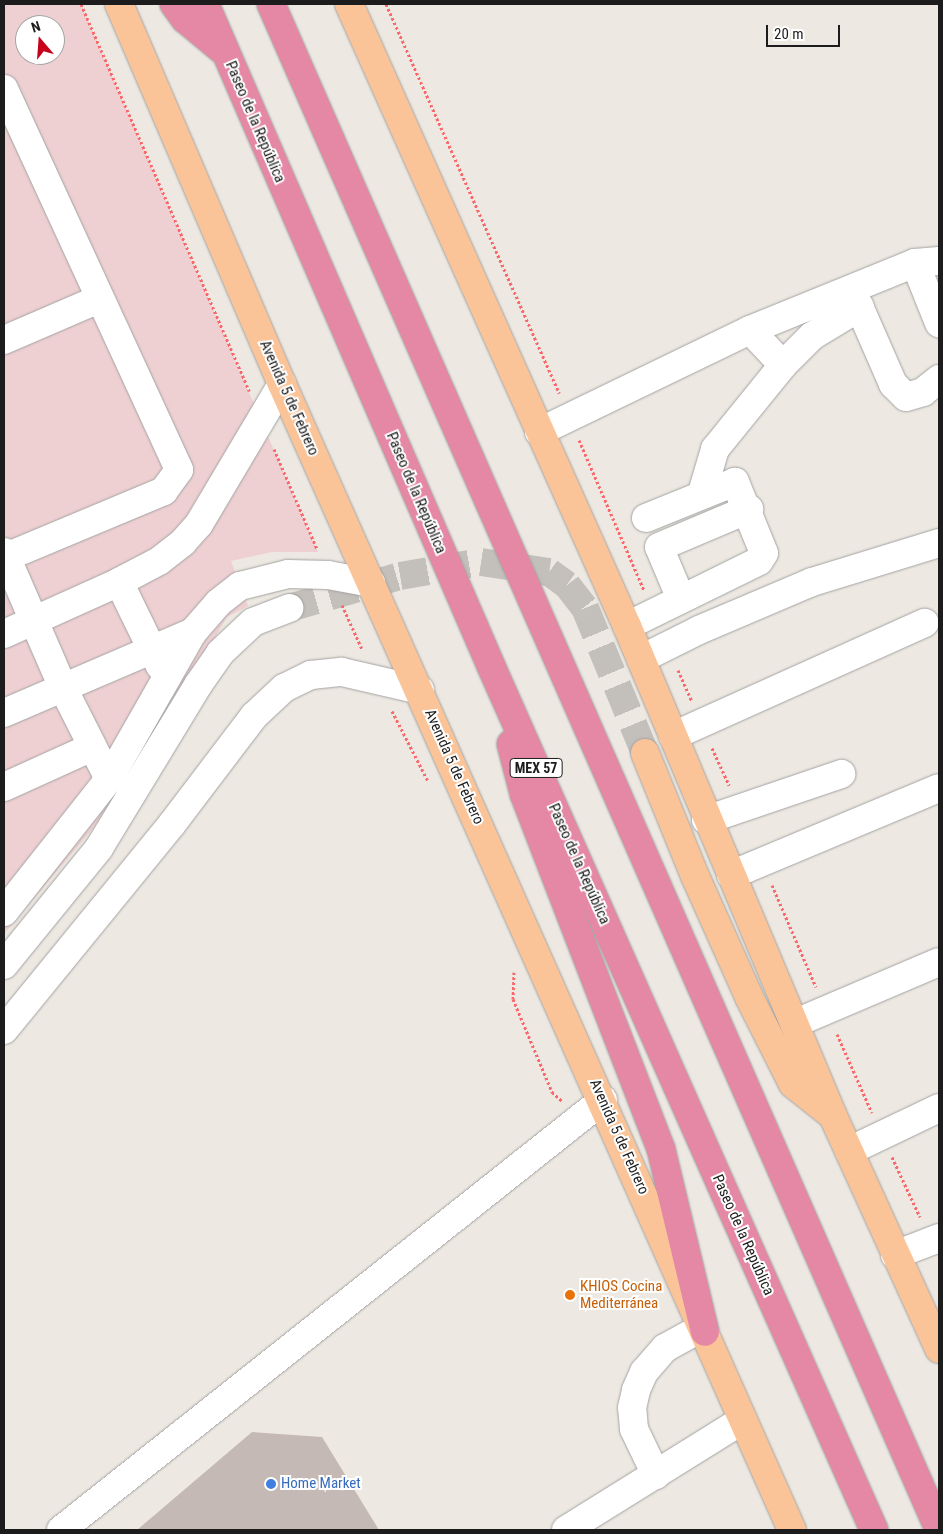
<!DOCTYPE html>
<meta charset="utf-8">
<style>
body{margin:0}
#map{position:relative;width:943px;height:1534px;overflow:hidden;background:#ede8e1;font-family:"Roboto Condensed",sans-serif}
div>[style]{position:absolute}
.commercial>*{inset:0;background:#efd0d2}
.shadow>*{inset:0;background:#0003}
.building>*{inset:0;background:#c5b9b5}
.major-tunnel>*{height:28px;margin-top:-14px;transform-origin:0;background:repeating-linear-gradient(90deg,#c3bfba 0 28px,transparent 0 42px)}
.path>*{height:3px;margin-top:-1.5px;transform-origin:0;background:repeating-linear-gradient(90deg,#f9676a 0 2.5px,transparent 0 5px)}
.roads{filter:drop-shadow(0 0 1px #a3a3a3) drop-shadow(0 0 1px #a3a3a3)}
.minor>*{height:28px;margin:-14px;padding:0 14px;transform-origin:14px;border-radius:14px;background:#fff}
.major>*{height:28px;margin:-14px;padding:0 14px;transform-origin:14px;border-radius:14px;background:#fbc498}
.highway>*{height:28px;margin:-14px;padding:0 14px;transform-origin:14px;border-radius:14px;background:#e588a5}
.dots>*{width:14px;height:14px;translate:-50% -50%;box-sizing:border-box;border:2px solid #fff;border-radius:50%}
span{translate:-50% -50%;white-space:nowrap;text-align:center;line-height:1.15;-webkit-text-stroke:4px #fff;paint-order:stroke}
.shield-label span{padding:1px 4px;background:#fff;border:1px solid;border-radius:4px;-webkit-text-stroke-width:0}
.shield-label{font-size:14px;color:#1c1c1c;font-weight:700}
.street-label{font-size:15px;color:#1c1c1c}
.food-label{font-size:15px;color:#c56008}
.left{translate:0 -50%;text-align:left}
.shop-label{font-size:15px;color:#366cbe}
.frame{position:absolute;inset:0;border:5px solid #1c1c1c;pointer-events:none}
.north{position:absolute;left:15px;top:15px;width:50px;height:50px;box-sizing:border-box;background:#fff;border:1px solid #a4a4a4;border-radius:50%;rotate:342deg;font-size:14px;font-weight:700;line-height:20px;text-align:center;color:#1c1c1c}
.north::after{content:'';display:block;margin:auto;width:18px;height:22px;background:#c6011a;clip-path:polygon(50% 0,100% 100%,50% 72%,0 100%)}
.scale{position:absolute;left:766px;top:25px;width:74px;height:22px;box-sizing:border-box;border:2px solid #1c1c1c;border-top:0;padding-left:6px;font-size:15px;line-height:18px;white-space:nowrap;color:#1c1c1c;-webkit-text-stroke:4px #fff;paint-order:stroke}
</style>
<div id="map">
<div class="commercial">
<div style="clip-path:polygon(evenodd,4px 4px,81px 4px,318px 552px,272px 552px,231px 561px,248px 606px,227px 617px,126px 789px,4px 934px,4px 4px,25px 25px,55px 25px,55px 55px,25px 55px,25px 25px)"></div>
</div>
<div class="shadow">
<div style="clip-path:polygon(253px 1433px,321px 1439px,377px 1530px,139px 1530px)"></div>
</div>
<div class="building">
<div style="clip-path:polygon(252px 1432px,322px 1437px,379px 1530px,137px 1530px)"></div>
</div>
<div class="major-tunnel">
<div style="left:289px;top:608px;width:116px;rotate:-16.1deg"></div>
<div style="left:400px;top:576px;width:82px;rotate:-9.8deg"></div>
<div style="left:481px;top:562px;width:69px;rotate:8.4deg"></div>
<div style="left:549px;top:572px;width:22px;rotate:36deg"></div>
<div style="left:567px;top:585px;width:29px;rotate:52deg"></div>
<div style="left:585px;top:608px;width:157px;rotate:67.5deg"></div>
</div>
<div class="path">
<div style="left:81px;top:4px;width:422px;rotate:66.5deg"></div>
<div style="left:386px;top:4px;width:426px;rotate:66deg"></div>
<div style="left:579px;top:440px;width:163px;rotate:66.6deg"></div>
<div style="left:274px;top:449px;width:109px;rotate:66.7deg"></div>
<div style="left:342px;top:605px;width:48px;rotate:65.6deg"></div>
<div style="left:678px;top:670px;width:34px;rotate:66deg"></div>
<div style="left:392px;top:711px;width:79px;rotate:62.8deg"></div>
<div style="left:712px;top:748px;width:41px;rotate:65.3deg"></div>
<div style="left:772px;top:885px;width:111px;rotate:66.7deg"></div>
<div style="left:514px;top:972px;width:27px;rotate:92deg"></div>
<div style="left:513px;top:999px;width:101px;rotate:67.2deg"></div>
<div style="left:552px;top:1092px;width:13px;rotate:42deg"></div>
<div style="left:837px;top:1034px;width:86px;rotate:66.1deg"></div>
<div style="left:892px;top:1157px;width:66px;rotate:65deg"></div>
</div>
<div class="roads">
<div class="minor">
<div style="left:4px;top:89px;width:419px;rotate:65.3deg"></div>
<div style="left:179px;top:470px;width:26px;rotate:126deg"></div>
<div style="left:164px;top:491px;width:173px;rotate:157.3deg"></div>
<div style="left:915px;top:263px;width:65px;rotate:68.2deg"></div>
<div style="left:852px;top:290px;width:103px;rotate:66.4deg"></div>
<div style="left:893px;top:384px;width:18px;rotate:45deg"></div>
<div style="left:906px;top:397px;width:18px;rotate:-16deg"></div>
<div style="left:923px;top:392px;width:21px;rotate:-39deg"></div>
<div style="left:750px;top:330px;width:48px;rotate:46.7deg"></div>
<div style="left:4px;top:340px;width:103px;rotate:-23.3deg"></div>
<div style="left:539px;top:432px;width:234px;rotate:-25.8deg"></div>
<div style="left:750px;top:330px;width:178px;rotate:-22.1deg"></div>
<div style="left:915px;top:263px;width:24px;rotate:-5deg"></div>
<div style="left:702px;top:493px;width:46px;rotate:-73.5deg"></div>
<div style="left:715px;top:449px;width:108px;rotate:-51deg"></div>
<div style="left:783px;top:365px;width:41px;rotate:-45deg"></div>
<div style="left:812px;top:336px;width:56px;rotate:-31.1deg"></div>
<div style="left:4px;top:552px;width:148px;rotate:66.5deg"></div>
<div style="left:63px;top:688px;width:102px;rotate:63.2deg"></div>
<div style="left:119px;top:582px;width:93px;rotate:64deg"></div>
<div style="left:681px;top:599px;width:56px;rotate:-112.9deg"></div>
<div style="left:659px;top:547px;width:98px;rotate:-22.9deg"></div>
<div style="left:627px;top:626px;width:147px;rotate:-26.2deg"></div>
<div style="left:759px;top:561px;width:9px;rotate:-58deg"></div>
<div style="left:764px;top:553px;width:77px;rotate:-112.2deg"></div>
<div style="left:735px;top:482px;width:96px;rotate:158deg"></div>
<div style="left:4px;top:634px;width:126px;rotate:-24.3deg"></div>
<div style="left:119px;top:582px;width:45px;rotate:-27.7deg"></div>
<div style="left:159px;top:561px;width:31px;rotate:-38deg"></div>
<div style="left:183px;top:542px;width:24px;rotate:-48deg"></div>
<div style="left:199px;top:524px;width:163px;rotate:-59.3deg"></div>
<div style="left:641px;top:659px;width:65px;rotate:-26.6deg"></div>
<div style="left:699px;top:630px;width:123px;rotate:-23deg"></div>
<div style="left:812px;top:582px;width:133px;rotate:-17.1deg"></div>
<div style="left:4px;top:713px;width:206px;rotate:-23.2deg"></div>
<div style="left:673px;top:736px;width:276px;rotate:-24.2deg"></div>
<div style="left:4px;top:787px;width:97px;rotate:-24.4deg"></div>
<div style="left:706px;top:820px;width:143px;rotate:-18.8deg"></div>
<div style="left:731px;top:875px;width:225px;rotate:-22.7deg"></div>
<div style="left:4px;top:912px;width:169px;rotate:-51.7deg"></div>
<div style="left:109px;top:779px;width:169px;rotate:-60.3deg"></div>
<div style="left:193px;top:632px;width:38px;rotate:-49deg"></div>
<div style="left:218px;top:603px;width:28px;rotate:-38deg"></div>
<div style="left:240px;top:586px;width:49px;rotate:-14deg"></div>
<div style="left:288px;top:574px;width:40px;rotate:1.4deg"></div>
<div style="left:328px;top:575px;width:44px;rotate:10.5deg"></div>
<div style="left:4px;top:965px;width:151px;rotate:-50.9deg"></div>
<div style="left:99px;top:848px;width:191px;rotate:-58.7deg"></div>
<div style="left:198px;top:685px;width:39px;rotate:-55deg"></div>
<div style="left:220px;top:653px;width:45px;rotate:-43.2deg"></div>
<div style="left:253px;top:622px;width:39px;rotate:-21deg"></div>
<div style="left:796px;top:1023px;width:155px;rotate:-23.1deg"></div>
<div style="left:4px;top:1030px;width:266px;rotate:-50.8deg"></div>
<div style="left:172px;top:824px;width:136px;rotate:-52.8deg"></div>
<div style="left:254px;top:716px;width:41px;rotate:-43deg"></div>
<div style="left:284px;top:688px;width:30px;rotate:-26deg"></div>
<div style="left:311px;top:675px;width:31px;rotate:-6deg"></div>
<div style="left:342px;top:672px;width:80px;rotate:13deg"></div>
<div style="left:849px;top:1151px;width:100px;rotate:-25.5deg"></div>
<div style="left:895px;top:1255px;width:47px;rotate:-21.1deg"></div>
<div style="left:656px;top:1475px;width:51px;rotate:-115.6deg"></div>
<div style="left:634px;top:1429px;width:21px;rotate:-95deg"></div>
<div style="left:632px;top:1408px;width:18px;rotate:-77deg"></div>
<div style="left:636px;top:1390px;width:20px;rotate:-66deg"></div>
<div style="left:644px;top:1372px;width:32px;rotate:-49deg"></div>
<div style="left:665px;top:1348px;width:43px;rotate:-28.9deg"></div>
<div style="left:61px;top:1530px;width:692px;rotate:-38.43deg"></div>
<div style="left:566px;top:1530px;width:208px;rotate:-31.9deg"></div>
</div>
<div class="major">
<div style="left:119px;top:4px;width:413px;rotate:66.8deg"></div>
<div style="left:282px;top:384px;width:1254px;rotate:66.01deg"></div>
<div style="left:349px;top:4px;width:681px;rotate:65.92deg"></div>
<div style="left:627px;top:626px;width:532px;rotate:67.2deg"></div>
<div style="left:833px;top:1116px;width:256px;rotate:65.5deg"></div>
<div style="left:645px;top:753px;width:133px;rotate:67.9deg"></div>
<div style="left:695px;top:876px;width:133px;rotate:65.9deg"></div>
<div style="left:749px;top:997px;width:97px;rotate:63.2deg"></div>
<div style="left:793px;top:1084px;width:50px;rotate:38.5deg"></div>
</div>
<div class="highway">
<div style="left:174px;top:4px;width:19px;rotate:54deg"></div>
<div style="left:185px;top:19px;width:47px;rotate:39.8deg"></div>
<div style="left:205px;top:4px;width:721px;rotate:66.63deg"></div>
<div style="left:491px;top:666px;width:945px;rotate:66.09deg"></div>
<div style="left:271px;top:4px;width:1665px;rotate:66.35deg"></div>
<div style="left:511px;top:744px;width:52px;rotate:75.4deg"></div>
<div style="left:524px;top:794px;width:381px;rotate:68.9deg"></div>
<div style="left:661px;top:1149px;width:188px;rotate:76.5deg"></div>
</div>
</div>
<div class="dots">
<div style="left:570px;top:1295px;background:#e8710a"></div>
<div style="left:271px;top:1484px;background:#3f7fe0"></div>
</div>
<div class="shield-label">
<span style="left:536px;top:768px">MEX 57</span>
</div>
<div class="street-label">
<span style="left:255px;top:122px;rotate:67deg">Paseo de la República</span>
<span style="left:289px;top:398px;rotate:66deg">Avenida 5 de Febrero</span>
<span style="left:416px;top:493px;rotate:67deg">Paseo de la República</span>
<span style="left:454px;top:767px;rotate:66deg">Avenida 5 de Febrero</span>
<span style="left:579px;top:864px;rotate:66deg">Paseo de la República</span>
<span style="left:619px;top:1137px;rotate:66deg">Avenida 5 de Febrero</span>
<span style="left:743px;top:1235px;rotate:66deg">Paseo de la República</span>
</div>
<div class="food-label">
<span class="left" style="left:580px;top:1295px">KHIOS Cocina<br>Mediterránea</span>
</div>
<div class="shop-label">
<span class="left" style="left:281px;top:1484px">Home Market</span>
</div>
<div class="frame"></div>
<div class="north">N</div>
<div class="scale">20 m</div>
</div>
